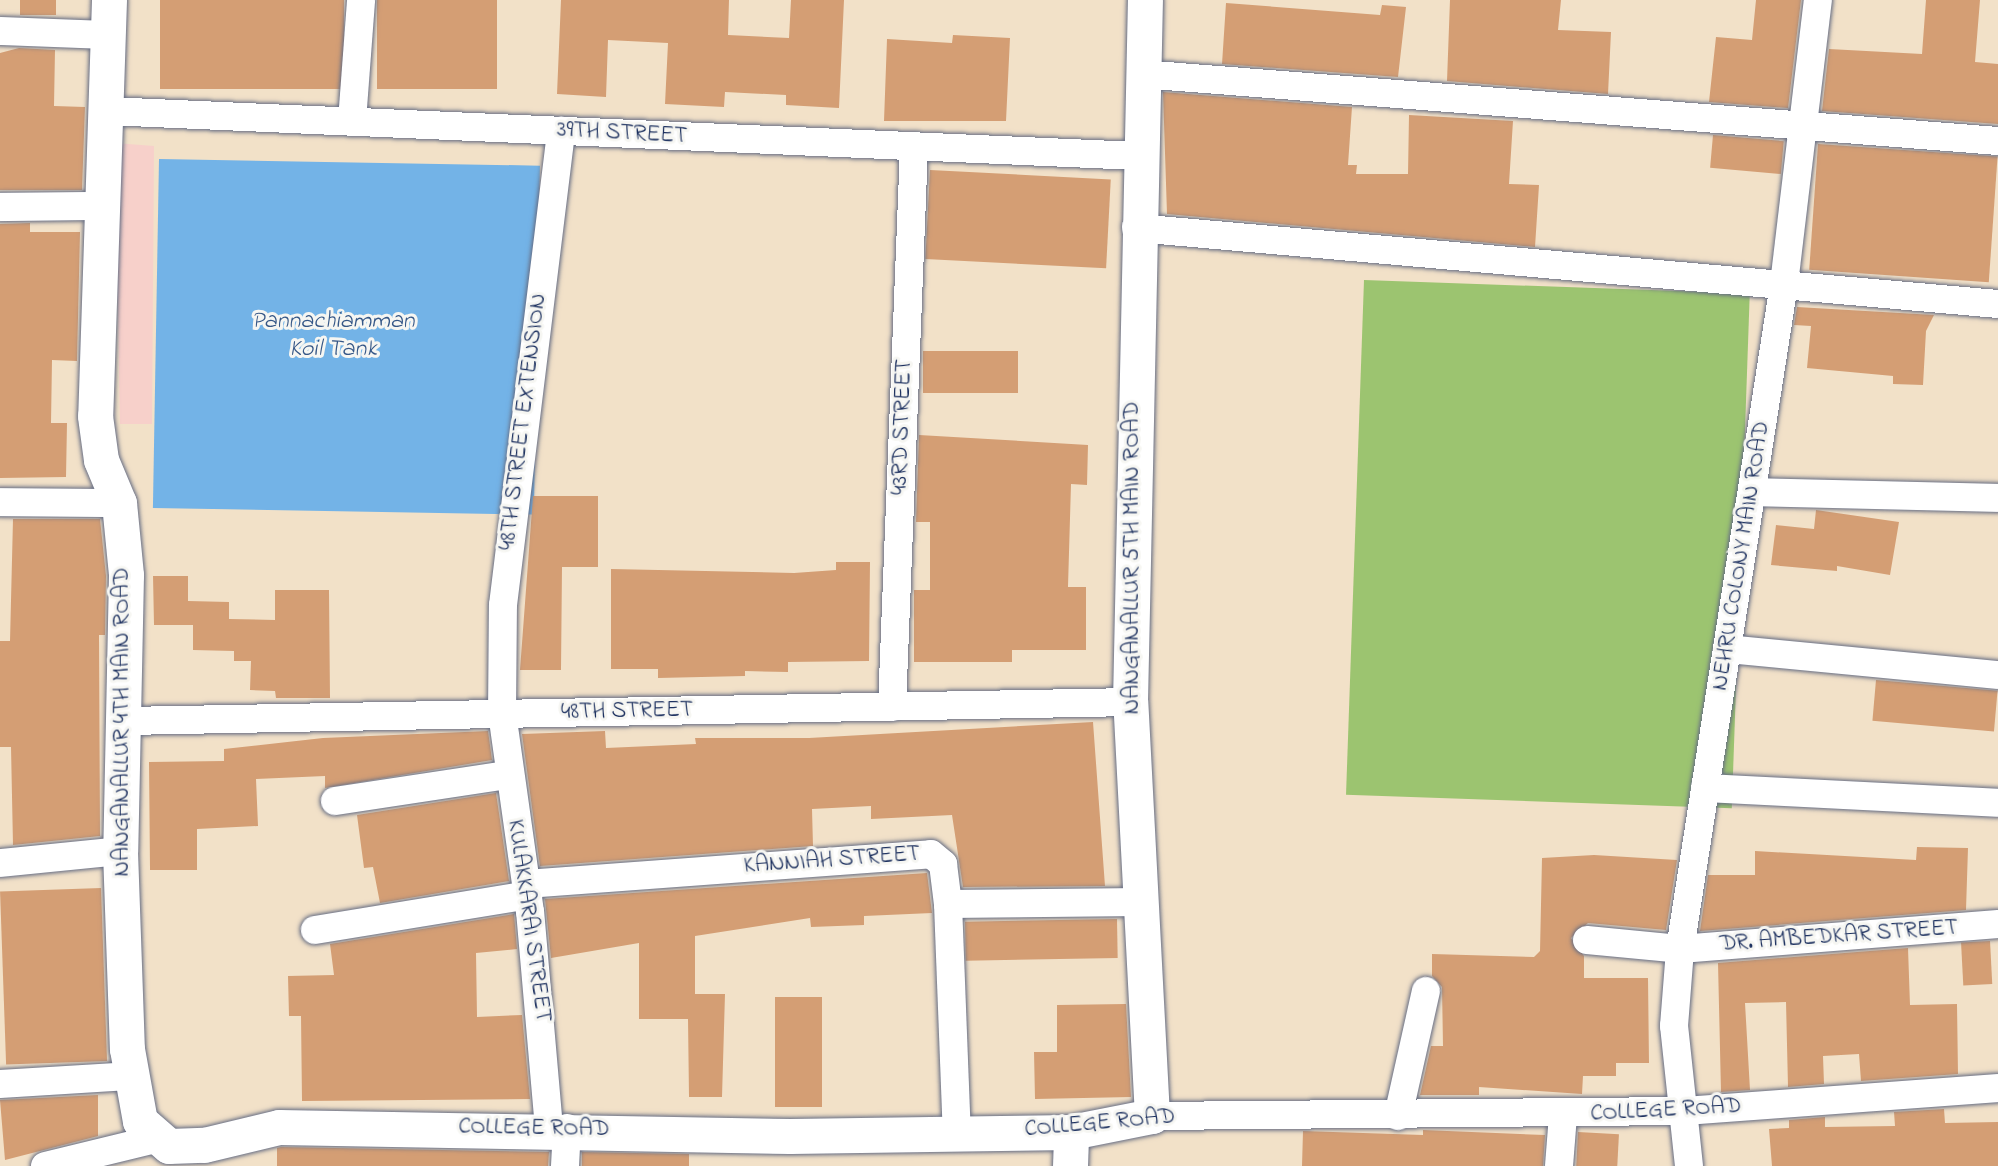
<!DOCTYPE html>
<style>
body{margin:0}
#map{position:relative;width:1998px;height:1166px;overflow:hidden;background:#f2e1c8;font-family:"Indie Flower",sans-serif}
div>[style]{position:absolute}
.built>*{inset:0;background:#f7d0ca}
.green>*{inset:0;background:#9cc470;transform-origin:0 0}
.water>*{inset:0;background:#73b3e7;transform-origin:0 0}
.building>*{inset:0;background:#d49e74;transform-origin:0 0}
.roads{filter:drop-shadow(0 0 2px #666d83) drop-shadow(0 0 2px #666d83)}
.minor>*{height:28px;margin:-14px;padding:0 14px;transform-origin:14px;border-radius:14px;background:#fff}
.tertiary>*{height:35px;margin:-17.5px;padding:0 17.5px;transform-origin:17.5px;border-radius:17.5px;background:#fff}
span{translate:-50% -50%;white-space:nowrap;text-align:center;line-height:1.15;-webkit-text-stroke:6px #f6f6f2;paint-order:stroke}
.street-label{font-size:23px;color:#1b2f5e}
.water-label{font-size:24px;color:#355787;font-style:italic}
</style>
<div id="map">
<div class="built">
<div style="clip-path:polygon(115px 143px,154px 146px,152px 424px,120px 424px)"></div>
</div>
<div class="green">
<div style="left:1364px;top:280px;width:386px;height:515px;rotate:2deg"></div>
</div>
<div class="water">
<div style="left:159px;top:159px;width:381px;height:349px;rotate:1deg"></div>
</div>
<div class="building">
<div style="left:20px;top:0;width:36px;height:15px"></div>
<div style="left:160px;top:0;width:184px;height:89px"></div>
<div style="left:377px;top:0;width:120px;height:89px"></div>
<div style="clip-path:polygon(561px 0,729px 0,728px 35px,789px 38px,791px 0,844px 0,839px 108px,786px 105px,786px 95px,725px 92px,724px 107px,665px 104px,668px 43px,608px 40px,606px 97px,557px 94px)"></div>
<div style="clip-path:polygon(1450px 0,1561px 0,1558px 30px,1611px 32px,1608px 94px,1447px 81px)"></div>
<div style="clip-path:polygon(1756px 0,1801px 0,1788px 108px,1709px 102px,1716px 37px,1752px 40px)"></div>
<div style="clip-path:polygon(1926px 0,1980px 0,1975px 62px,1998px 64px,1998px 124px,1822px 111px,1829px 49px,1922px 54px)"></div>
<div style="clip-path:polygon(1226px 3px,1380px 15px,1382px 5px,1406px 7px,1398px 77px,1222px 64px)"></div>
<div style="clip-path:polygon(953px 35px,1010px 38px,1006px 121px,884px 121px,887px 39px,952px 43px)"></div>
<div style="clip-path:polygon(19px 48px,55px 50px,54px 106px,85px 107px,82px 190px,0 190px,0 53px)"></div>
<div style="clip-path:polygon(1163px 92px,1352px 107px,1348px 165px,1357px 165px,1356px 174px,1408px 174px,1409px 115px,1513px 121px,1509px 184px,1539px 185px,1535px 247px,1167px 214px)"></div>
<div style="left:1713px;top:135px;width:71px;height:33px;rotate:5deg"></div>
<div style="left:1818px;top:144px;width:180px;height:126px;rotate:4deg"></div>
<div style="left:930px;top:170px;width:181px;height:89px;rotate:3deg"></div>
<div style="clip-path:polygon(30px 223px,30px 232px,80px 232px,77px 361px,52px 360px,51px 423px,67px 423px,66px 477px,0 478px,0 224px)"></div>
<div style="clip-path:polygon(1797px 307px,1934px 315px,1926px 331px,1923px 385px,1893px 384px,1893px 376px,1807px 368px,1811px 326px,1794px 325px)"></div>
<div style="left:923px;top:351px;width:95px;height:42px"></div>
<div style="clip-path:polygon(919px 435px,1088px 445px,1087px 485px,1071px 484px,1068px 587px,1086px 587px,1086px 650px,1012px 650px,1012px 662px,914px 662px,914px 590px,930px 590px,930px 522px,916px 522px)"></div>
<div style="clip-path:polygon(533px 496px,598px 496px,598px 567px,562px 567px,561px 670px,520px 670px)"></div>
<div style="clip-path:polygon(1816px 510px,1899px 522px,1890px 575px,1837px 566px,1837px 571px,1771px 565px,1776px 525px,1814px 529px)"></div>
<div style="clip-path:polygon(13px 519px,100px 519px,106px 576px,105px 635px,99px 635px,100px 836px,13px 845px,11px 747px,0 747px,0 641px,10px 641px)"></div>
<div style="clip-path:polygon(836px 562px,870px 562px,869px 661px,788px 662px,788px 672px,745px 671px,745px 676px,658px 678px,658px 669px,611px 669px,611px 569px,794px 573px,836px 570px)"></div>
<div style="clip-path:polygon(153px 576px,188px 576px,188px 601px,229px 602px,229px 619px,275px 620px,275px 590px,329px 590px,330px 698px,276px 698px,275px 691px,250px 690px,251px 661px,234px 661px,234px 651px,193px 650px,193px 625px,154px 625px)"></div>
<div style="left:1876px;top:680px;width:122px;height:41px;rotate:5deg"></div>
<div style="clip-path:polygon(1093px 722px,1105px 886px,963px 887px,952px 815px,871px 819px,871px 806px,812px 809px,813px 846px,540px 866px,522px 734px,605px 731px,606px 748px,696px 744px,695px 738px,809px 738px)"></div>
<div style="clip-path:polygon(488px 731px,492px 760px,325px 788px,325px 776px,256px 779px,258px 826px,197px 829px,197px 870px,150px 870px,149px 762px,224px 761px,224px 749px,323px 738px)"></div>
<div style="clip-path:polygon(496px 793px,509px 881px,380px 903px,373px 867px,364px 868px,357px 815px)"></div>
<div style="clip-path:polygon(1917px 847px,1968px 848px,1966px 910px,1700px 931px,1708px 875px,1755px 875px,1755px 851px,1916px 860px)"></div>
<div style="clip-path:polygon(1594px 855px,1677px 860px,1666px 930px,1588px 923px,1571px 938px,1584px 956px,1584px 978px,1648px 978px,1649px 1063px,1616px 1063px,1616px 1076px,1583px 1076px,1582px 1094px,1479px 1087px,1479px 1095px,1420px 1095px,1431px 1046px,1443px 1046px,1442px 987px,1432px 976px,1432px 954px,1534px 957px,1540px 951px,1542px 858px)"></div>
<div style="clip-path:polygon(927px 873px,932px 913px,864px 916px,864px 925px,811px 927px,810px 918px,695px 936px,695px 994px,725px 994px,722px 1097px,689px 1097px,688px 1019px,639px 1019px,639px 943px,551px 958px,545px 899px)"></div>
<div style="left:101px;top:888px;width:173px;height:101px;rotate:88deg"></div>
<div style="clip-path:polygon(514px 914px,517px 949px,476px 953px,477px 1017px,522px 1015px,530px 1099px,302px 1101px,301px 1016px,289px 1016px,288px 976px,334px 975px,330px 944px)"></div>
<div style="left:1117px;top:919px;width:39px;height:152px;rotate:89deg"></div>
<div style="left:1990px;top:941px;width:43px;height:29px;rotate:87deg"></div>
<div style="clip-path:polygon(1908px 948px,1910px 1005px,1957px 1004px,1958px 1074px,1861px 1081px,1859px 1054px,1823px 1056px,1824px 1084px,1788px 1087px,1786px 1002px,1745px 1003px,1750px 1090px,1721px 1092px,1718px 963px)"></div>
<div style="left:775px;top:997px;width:47px;height:110px"></div>
<div style="clip-path:polygon(1126px 1004px,1131px 1097px,1035px 1099px,1034px 1052px,1057px 1052px,1057px 1005px)"></div>
<div style="clip-path:polygon(98px 1095px,98px 1136px,5px 1160px,0 1100px)"></div>
<div style="clip-path:polygon(1944px 1109px,1945px 1123px,1998px 1122px,1998px 1166px,1772px 1166px,1769px 1129px,1789px 1128px,1789px 1120px,1825px 1117px,1825px 1127px,1895px 1126px,1894px 1112px)"></div>
<div style="clip-path:polygon(1423px 1130px,1545px 1135px,1543px 1166px,1302px 1166px,1303px 1131px,1423px 1135px)"></div>
<div style="left:1578px;top:1132px;width:41px;height:34px;rotate:3deg"></div>
<div style="clip-path:polygon(277px 1148px,281px 1147px,549px 1152px,548px 1166px,277px 1166px)"></div>
<div style="clip-path:polygon(582px 1152px,689px 1154px,689px 1166px,582px 1166px)"></div>
</div>
<div class="roads">
<div class="minor">
<div style="left:0;top:31px;width:106px;rotate:2.2deg"></div>
<div style="left:1141px;top:74px;width:860px;rotate:4.47deg"></div>
<div style="left:107px;top:111px;width:1031px;rotate:2.5deg"></div>
<div style="left:352px;top:121px;width:121px;rotate:-85.7deg"></div>
<div style="left:0;top:207px;width:99px;rotate:-0.6deg"></div>
<div style="left:1136px;top:228px;width:865px;rotate:5.04deg"></div>
<div style="left:1752px;top:492px;width:246px;rotate:1.4deg"></div>
<div style="left:0;top:502px;width:119px;rotate:0.5deg"></div>
<div style="left:1727px;top:649px;width:272px;rotate:5.5deg"></div>
<div style="left:892px;top:707px;width:561px;rotate:-87.75deg"></div>
<div style="left:125px;top:721px;width:1005px;rotate:-1.08deg"></div>
<div style="left:1705px;top:788px;width:293px;rotate:2.9deg"></div>
<div style="left:335px;top:801px;width:174px;rotate:-8.6deg"></div>
<div style="left:0;top:863px;width:121px;rotate:-5.7deg"></div>
<div style="left:526px;top:884px;width:406px;rotate:-4.2deg"></div>
<div style="left:931px;top:854px;width:16px;rotate:40deg"></div>
<div style="left:943px;top:864px;width:40px;rotate:82.9deg"></div>
<div style="left:948px;top:904px;width:193px;rotate:-0.6deg"></div>
<div style="left:948px;top:904px;width:230px;rotate:87.8deg"></div>
<div style="left:315px;top:930px;width:216px;rotate:-9.3deg"></div>
<div style="left:1587px;top:940px;width:93px;rotate:5.5deg"></div>
<div style="left:1680px;top:949px;width:319px;rotate:-4.5deg"></div>
<div style="left:0;top:1084px;width:129px;rotate:-3.5deg"></div>
<div style="left:1152px;top:1116px;width:533px;rotate:-0.54deg"></div>
<div style="left:1685px;top:1111px;width:314px;rotate:-4.2deg"></div>
<div style="left:1398px;top:1116px;width:128px;rotate:-77.4deg"></div>
<div style="left:549px;top:1128px;width:217px;rotate:-95deg"></div>
<div style="left:530px;top:912px;width:200px;rotate:-98deg"></div>
<div style="left:502px;top:714px;width:109px;rotate:-89.5deg"></div>
<div style="left:503px;top:605px;width:478px;rotate:-83deg"></div>
<div style="left:45px;top:1166px;width:114px;rotate:-13.7deg"></div>
<div style="left:565px;top:1166px;width:38px;rotate:-87deg"></div>
<div style="left:1559px;top:1166px;width:51px;rotate:-85.5deg"></div>
<div style="left:1689px;top:1166px;width:141px;rotate:-96.1deg"></div>
<div style="left:1674px;top:1026px;width:77px;rotate:-85.5deg"></div>
<div style="left:1680px;top:949px;width:673px;rotate:-81.11deg"></div>
<div style="left:1784px;top:284px;width:286px;rotate:-83.2deg"></div>
</div>
<div class="tertiary">
<div style="left:109px;top:0;width:416px;rotate:91.9deg"></div>
<div style="left:95px;top:416px;width:44px;rotate:82.2deg"></div>
<div style="left:101px;top:460px;width:47px;rotate:67.3deg"></div>
<div style="left:119px;top:503px;width:72px;rotate:84.4deg"></div>
<div style="left:126px;top:575px;width:276px;rotate:91.2deg"></div>
<div style="left:120px;top:851px;width:198px;rotate:88deg"></div>
<div style="left:127px;top:1049px;width:73px;rotate:79.8deg"></div>
<div style="left:140px;top:1121px;width:38px;rotate:41deg"></div>
<div style="left:169px;top:1146px;width:35px;rotate:-2deg"></div>
<div style="left:204px;top:1145px;width:77px;rotate:-13.5deg"></div>
<div style="left:279px;top:1127px;width:511px;rotate:1.01deg"></div>
<div style="left:790px;top:1136px;width:281px;rotate:-0.8deg"></div>
<div style="left:1071px;top:1132px;width:83px;rotate:-11.2deg"></div>
<div style="left:1152px;top:1116px;width:415px;rotate:-93deg"></div>
<div style="left:1130px;top:702px;width:702px;rotate:-88.78deg"></div>
<div style="left:1070px;top:1166px;width:34px;rotate:-88deg"></div>
</div>
</div>
<div class="street-label">
<span style="left:622px;top:134px;rotate:3deg">39TH STREET</span>
<span style="left:524px;top:422px;rotate:-83deg">48TH STREET EXTENSION</span>
<span style="left:903px;top:427px;rotate:-88deg">43RD STREET</span>
<span style="left:1742px;top:556px;rotate:-81deg">NEHRU COLONY MAIN ROAD</span>
<span style="left:1133px;top:558px;rotate:-90deg">NANGANALLUR 5TH MAIN ROAD</span>
<span style="left:627px;top:712px;rotate:-1deg">48TH STREET</span>
<span style="left:123px;top:722px;rotate:-90deg">NANGANALLUR 4TH MAIN ROAD</span>
<span style="left:832px;top:861px;rotate:-4deg">KANNIAH STREET</span>
<span style="left:528px;top:921px;rotate:82deg">KULAKKARAI STREET</span>
<span style="left:1839px;top:937px;rotate:-4deg">DR. AMBEDKAR STREET</span>
<span style="left:1666px;top:1111px;rotate:-3deg">COLLEGE ROAD</span>
<span style="left:1100px;top:1124px;rotate:-5deg">COLLEGE ROAD</span>
<span style="left:534px;top:1129px;rotate:1deg">COLLEGE ROAD</span>
</div>
<div class="water-label">
<span style="left:333px;top:336px">Pannachiamman<br>Koil Tank</span>
</div>
</div>
